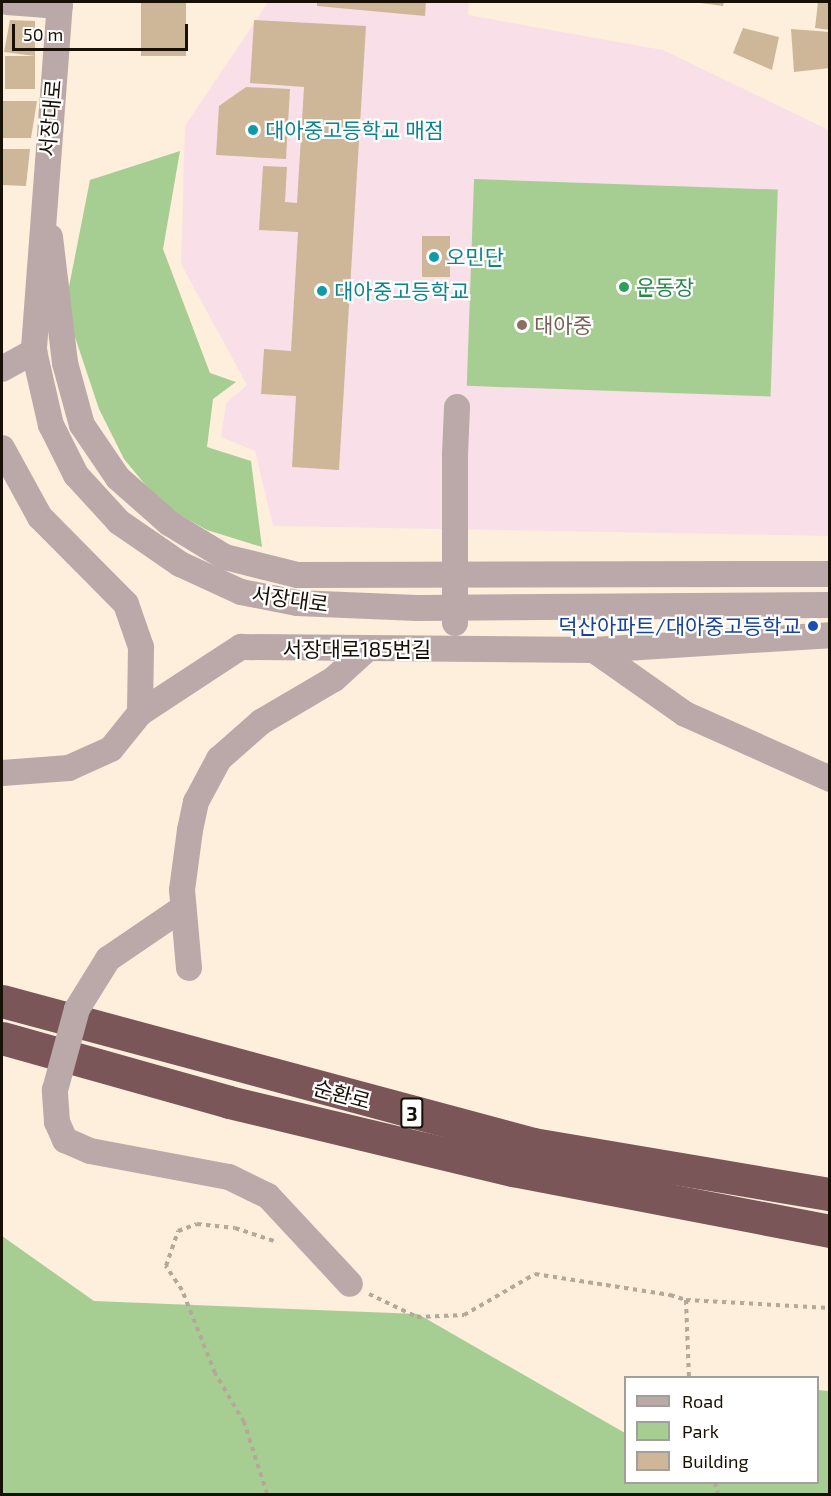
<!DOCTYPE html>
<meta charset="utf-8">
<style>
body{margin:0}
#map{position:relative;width:831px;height:1496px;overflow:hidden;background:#fdefdc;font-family:"Exo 2","Noto Sans KR",sans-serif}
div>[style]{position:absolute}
.education>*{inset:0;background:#f9e0e8}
.green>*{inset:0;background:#a6ce93;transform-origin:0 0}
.building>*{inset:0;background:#ceb799;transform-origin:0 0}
.path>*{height:4px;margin-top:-2px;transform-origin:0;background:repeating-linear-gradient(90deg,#b4a898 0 4.5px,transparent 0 9px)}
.minor>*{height:26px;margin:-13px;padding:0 13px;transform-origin:13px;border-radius:13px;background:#bba8a9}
.highway>*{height:33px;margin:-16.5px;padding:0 16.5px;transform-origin:16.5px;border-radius:16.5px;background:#7a5658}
.minor-bridge>*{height:26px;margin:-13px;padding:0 13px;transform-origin:13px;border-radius:13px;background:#bba8a9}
.dots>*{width:16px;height:16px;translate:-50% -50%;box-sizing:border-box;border:3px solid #fff;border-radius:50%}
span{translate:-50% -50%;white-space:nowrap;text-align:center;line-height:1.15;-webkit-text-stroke:4.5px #fff;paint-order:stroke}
.shield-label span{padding:2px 4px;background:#fff;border:2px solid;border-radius:4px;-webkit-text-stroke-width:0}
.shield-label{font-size:20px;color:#171005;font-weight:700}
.street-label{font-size:21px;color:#171005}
.culture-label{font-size:21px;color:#0d838f}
.left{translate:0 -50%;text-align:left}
.leisure-label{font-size:21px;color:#27864d}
.education-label{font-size:21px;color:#785e54}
.transit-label{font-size:21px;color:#164399}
.right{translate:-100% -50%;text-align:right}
.frame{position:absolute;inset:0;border:3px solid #171005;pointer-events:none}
.legend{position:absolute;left:624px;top:1376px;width:195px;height:108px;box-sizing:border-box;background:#fff;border:2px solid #a29f9b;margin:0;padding:8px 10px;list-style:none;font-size:18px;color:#171005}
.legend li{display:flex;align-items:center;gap:12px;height:30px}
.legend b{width:30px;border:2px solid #a29f9b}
.scale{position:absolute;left:12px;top:24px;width:176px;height:27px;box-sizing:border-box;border:3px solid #171005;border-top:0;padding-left:8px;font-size:18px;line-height:21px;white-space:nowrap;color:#171005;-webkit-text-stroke:4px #fff;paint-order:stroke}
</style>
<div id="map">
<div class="education">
<div style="clip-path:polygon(268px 2px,469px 2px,468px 15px,663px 50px,829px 130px,829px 536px,273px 526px,255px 451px,221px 437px,226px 403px,247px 385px,181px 264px,185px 126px)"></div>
</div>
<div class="green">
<div style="clip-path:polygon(180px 151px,163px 249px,210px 373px,236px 382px,213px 399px,207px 447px,251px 461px,262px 547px,207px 530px,162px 505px,124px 459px,99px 409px,65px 307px,90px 180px)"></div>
<div style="left:474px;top:179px;width:304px;height:207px;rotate:2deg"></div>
<div style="clip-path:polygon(2px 1236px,94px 1301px,418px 1314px,625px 1433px,626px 1482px,818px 1482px,818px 1390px,829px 1391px,829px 1494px,2px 1494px)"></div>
</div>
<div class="building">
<div style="left:141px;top:2px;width:45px;height:54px"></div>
<div style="clip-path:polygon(317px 2px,426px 2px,425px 16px,317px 6px)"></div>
<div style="clip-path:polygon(693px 2px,724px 2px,723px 6px)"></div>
<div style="clip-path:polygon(818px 2px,830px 2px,830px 30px,815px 28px)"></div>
<div style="clip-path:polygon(10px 20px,35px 21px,35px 56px,4px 52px)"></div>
<div style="clip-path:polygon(254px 20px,366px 26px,339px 470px,292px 467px,296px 396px,261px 394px,264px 349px,291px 351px,298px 232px,259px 230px,263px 166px,287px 167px,285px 202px,297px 203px,304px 87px,250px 83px)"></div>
<div style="clip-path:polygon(743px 28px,779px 37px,772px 70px,733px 53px)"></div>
<div style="clip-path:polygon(791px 29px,830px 32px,830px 68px,794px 72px)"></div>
<div style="left:5px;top:56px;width:30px;height:33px"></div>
<div style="clip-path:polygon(246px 87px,290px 89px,286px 159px,216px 155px,219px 106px)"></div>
<div style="clip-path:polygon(2px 101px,37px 101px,31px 138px,2px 138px)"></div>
<div style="clip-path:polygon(2px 149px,30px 149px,26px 186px,2px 185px)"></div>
<div style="left:422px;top:236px;width:28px;height:41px"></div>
</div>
<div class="path">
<div style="left:369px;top:1294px;width:53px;rotate:25.6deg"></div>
<div style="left:417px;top:1317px;width:47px;rotate:-2.4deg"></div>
<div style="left:464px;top:1315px;width:82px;rotate:-30deg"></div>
<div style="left:535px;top:1274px;width:137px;rotate:8.8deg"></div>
<div style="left:670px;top:1295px;width:17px;rotate:17deg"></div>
<div style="left:686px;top:1300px;width:78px;rotate:87.8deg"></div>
<div style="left:686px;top:1300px;width:144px;rotate:3.2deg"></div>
<div style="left:715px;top:1482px;width:12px;rotate:76deg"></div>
<div style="left:267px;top:1494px;width:76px;rotate:-107.7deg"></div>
<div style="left:244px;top:1422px;width:57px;rotate:-120.6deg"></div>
<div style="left:215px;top:1373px;width:89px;rotate:-111.7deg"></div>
<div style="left:182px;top:1290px;width:29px;rotate:-124deg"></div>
<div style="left:166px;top:1266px;width:37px;rotate:-71deg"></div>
<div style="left:178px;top:1231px;width:20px;rotate:-20deg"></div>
<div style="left:197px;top:1224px;width:38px;rotate:6deg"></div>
<div style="left:235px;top:1228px;width:44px;rotate:18.4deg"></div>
</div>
<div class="minor">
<div style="left:7px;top:2px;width:53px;rotate:4.3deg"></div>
<div style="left:60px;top:2px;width:350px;rotate:94.3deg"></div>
<div style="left:34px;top:351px;width:76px;rotate:77.1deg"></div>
<div style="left:51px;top:425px;width:56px;rotate:63.4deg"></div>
<div style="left:76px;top:475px;width:64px;rotate:47.5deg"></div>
<div style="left:119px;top:522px;width:74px;rotate:34.5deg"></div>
<div style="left:180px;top:564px;width:67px;rotate:24.7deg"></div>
<div style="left:241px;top:592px;width:57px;rotate:11.1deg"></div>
<div style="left:297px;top:603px;width:120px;rotate:2.4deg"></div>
<div style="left:417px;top:608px;width:413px;rotate:-0.4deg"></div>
<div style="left:50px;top:237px;width:127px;rotate:83.2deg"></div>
<div style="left:65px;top:363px;width:64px;rotate:74.7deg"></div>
<div style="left:82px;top:425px;width:64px;rotate:55.8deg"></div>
<div style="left:118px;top:478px;width:68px;rotate:41.4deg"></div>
<div style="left:169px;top:523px;width:66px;rotate:31.3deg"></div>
<div style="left:225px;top:557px;width:74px;rotate:14deg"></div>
<div style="left:297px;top:575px;width:533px;rotate:-0.11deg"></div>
<div style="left:2px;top:369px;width:37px;rotate:-29deg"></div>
<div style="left:2px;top:448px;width:79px;rotate:61.2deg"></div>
<div style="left:40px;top:517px;width:122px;rotate:45.3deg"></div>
<div style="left:126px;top:604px;width:46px;rotate:70.8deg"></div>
<div style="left:141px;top:647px;width:66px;rotate:90.9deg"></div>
<div style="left:140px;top:713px;width:46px;rotate:128.9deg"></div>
<div style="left:111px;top:749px;width:46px;rotate:155.7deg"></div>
<div style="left:69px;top:768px;width:67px;rotate:175.7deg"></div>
<div style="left:455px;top:455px;width:48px;rotate:-87.6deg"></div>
<div style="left:594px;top:650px;width:236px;rotate:-3.6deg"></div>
<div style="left:140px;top:713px;width:121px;rotate:-33.2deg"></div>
<div style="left:241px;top:647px;width:353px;rotate:0.5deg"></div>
<div style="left:594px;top:650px;width:111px;rotate:35.1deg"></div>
<div style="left:685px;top:714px;width:159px;rotate:24.1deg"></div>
<div style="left:108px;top:959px;width:91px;rotate:-34.2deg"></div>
<div style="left:189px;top:968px;width:78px;rotate:-95.1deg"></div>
<div style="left:182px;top:890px;width:61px;rotate:-82.4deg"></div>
<div style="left:190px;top:830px;width:29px;rotate:-78deg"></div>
<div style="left:196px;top:802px;width:49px;rotate:-61.9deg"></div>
<div style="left:219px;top:759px;width:56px;rotate:-41.4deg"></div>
<div style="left:261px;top:722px;width:85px;rotate:-30.5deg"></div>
<div style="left:334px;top:679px;width:43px;rotate:-42.2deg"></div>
<div style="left:57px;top:1122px;width:20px;rotate:66deg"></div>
<div style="left:65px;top:1140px;width:27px;rotate:24deg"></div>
<div style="left:90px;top:1151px;width:141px;rotate:10.6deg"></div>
<div style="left:229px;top:1177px;width:43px;rotate:26deg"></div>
<div style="left:268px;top:1196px;width:120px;rotate:47deg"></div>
</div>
<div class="highway">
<div style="left:2px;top:1001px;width:550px;rotate:15.07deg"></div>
<div style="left:533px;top:1144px;width:301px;rotate:9.6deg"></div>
<div style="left:2px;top:1038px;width:236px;rotate:15.7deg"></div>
<div style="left:229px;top:1102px;width:292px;rotate:13.5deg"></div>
<div style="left:513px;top:1170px;width:323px;rotate:10.9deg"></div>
</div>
<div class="minor-bridge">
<div style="left:455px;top:455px;width:168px;rotate:90deg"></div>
<div style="left:57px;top:1122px;width:32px;rotate:-94deg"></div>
<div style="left:55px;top:1090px;width:84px;rotate:-74.8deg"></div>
<div style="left:77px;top:1009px;width:59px;rotate:-58.2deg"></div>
</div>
<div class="dots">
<div style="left:253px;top:130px;background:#0f9aa8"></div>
<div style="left:434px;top:257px;background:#0f9aa8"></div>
<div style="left:624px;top:287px;background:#2e9e5b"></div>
<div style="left:322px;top:291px;background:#0f9aa8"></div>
<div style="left:522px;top:325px;background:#8d6e63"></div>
<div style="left:813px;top:626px;background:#1a4fb4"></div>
</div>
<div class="shield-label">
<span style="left:412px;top:1113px">3</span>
</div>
<div class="street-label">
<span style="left:50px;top:118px;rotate:-85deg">서장대로</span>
<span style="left:290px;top:599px;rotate:8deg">서장대로</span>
<span style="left:357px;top:649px">서장대로185번길</span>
<span style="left:342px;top:1094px;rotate:15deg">순환로</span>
</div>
<div class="culture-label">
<span class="left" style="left:265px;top:130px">대아중고등학교 매점</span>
<span class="left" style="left:446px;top:257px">오민단</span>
<span class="left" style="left:334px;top:291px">대아중고등학교</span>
</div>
<div class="leisure-label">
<span class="left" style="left:636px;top:287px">운동장</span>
</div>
<div class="education-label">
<span class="left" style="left:534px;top:325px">대아중</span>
</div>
<div class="transit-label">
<span class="right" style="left:801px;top:626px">덕산아파트/대아중고등학교</span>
</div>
<div class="frame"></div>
<ul class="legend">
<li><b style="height:8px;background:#bba8a9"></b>Road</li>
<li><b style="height:16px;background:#a6ce93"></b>Park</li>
<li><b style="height:16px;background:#ceb799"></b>Building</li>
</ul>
<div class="scale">50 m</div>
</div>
